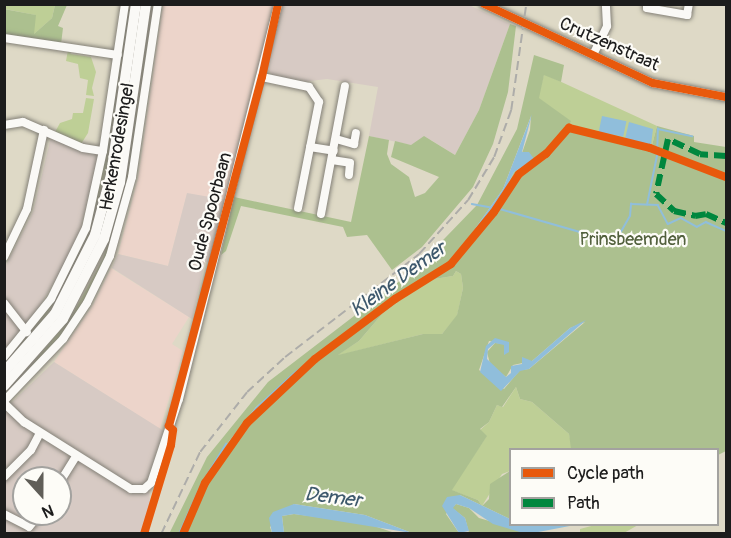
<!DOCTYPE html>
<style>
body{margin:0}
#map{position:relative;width:731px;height:538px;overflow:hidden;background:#ded9c6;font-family:Pangolin,sans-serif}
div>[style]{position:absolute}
.built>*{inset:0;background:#ecd4ca}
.industrial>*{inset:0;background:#d7cac4}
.green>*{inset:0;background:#becf96}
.forest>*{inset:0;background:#acc08f}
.water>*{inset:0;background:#90bedb;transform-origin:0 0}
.stream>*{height:1.5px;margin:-0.75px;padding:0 0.75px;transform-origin:0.75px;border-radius:0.75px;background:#90bedb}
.roads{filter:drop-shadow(0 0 2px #838077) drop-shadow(0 0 2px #838077)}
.minor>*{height:8px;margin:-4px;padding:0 4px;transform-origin:4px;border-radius:4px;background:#faf9f6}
.highway>*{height:10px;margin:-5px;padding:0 5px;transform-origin:5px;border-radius:5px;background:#faf9f6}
.rail>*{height:1.5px;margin-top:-0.75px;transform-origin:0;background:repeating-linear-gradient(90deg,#adaca9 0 9px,transparent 0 13.5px)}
.quiet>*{height:6px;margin-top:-3px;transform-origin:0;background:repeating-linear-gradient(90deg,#00873e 0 12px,transparent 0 18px)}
.cycleway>*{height:8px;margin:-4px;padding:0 4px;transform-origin:4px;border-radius:4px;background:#e8590c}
span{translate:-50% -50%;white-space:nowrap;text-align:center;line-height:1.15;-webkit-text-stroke:4.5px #fdfcf7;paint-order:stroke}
.street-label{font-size:18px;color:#1c1c1c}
.park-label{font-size:18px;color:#52603d}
.water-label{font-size:20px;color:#3d586c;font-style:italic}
.frame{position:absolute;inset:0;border:6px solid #1c1c1c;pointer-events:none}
.legend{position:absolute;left:509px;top:448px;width:210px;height:78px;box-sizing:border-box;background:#fdfcf7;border:2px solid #a3a29f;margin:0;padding:8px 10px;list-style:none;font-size:18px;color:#1c1c1c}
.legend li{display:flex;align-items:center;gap:12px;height:30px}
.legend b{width:30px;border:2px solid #a3a29f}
.north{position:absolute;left:12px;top:466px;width:60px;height:60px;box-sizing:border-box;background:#fdfcf7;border:2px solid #a3a29f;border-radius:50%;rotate:159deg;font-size:16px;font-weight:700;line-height:24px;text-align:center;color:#1c1c1c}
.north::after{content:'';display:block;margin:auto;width:21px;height:27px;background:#605e58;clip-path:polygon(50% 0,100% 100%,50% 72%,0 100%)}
</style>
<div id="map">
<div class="built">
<div style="clip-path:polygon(163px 5px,274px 5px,227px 200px,187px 194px,168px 266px,118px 254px,138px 178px)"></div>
<div style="clip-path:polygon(111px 268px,189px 317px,172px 344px,183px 351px,160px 429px,54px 362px,93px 305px)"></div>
</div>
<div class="industrial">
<div style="clip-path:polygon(280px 5px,469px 5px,510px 24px,479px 110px,455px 155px,431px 140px,411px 145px,369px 136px,378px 87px,327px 79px,302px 82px,272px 75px,266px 68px)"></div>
<div style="clip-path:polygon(51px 137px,98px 154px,93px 180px,81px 228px,62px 269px,38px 309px,5px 349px,5px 267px,33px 212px)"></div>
<div style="clip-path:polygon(187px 193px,227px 200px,209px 262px,205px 262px,192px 319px,112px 268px,118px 254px,168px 266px)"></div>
<div style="clip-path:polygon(evenodd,54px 362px,164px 431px,149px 479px,150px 509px,143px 533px,5px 533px,4px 410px,54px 362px,24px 478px,60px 478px,60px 514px,24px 514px,24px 478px)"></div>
</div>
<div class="green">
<div style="clip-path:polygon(4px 5px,55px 5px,52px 18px,33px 35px,35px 15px,5px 9px)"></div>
<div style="clip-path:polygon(127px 5px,130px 5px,107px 166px,88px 238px,46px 317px,5px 364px,54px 299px,88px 229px,106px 149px)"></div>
<div style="clip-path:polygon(152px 5px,130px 170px,116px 232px,97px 279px,72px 321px,55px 344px,5px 397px,71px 317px,103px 259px,127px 176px)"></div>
<div style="clip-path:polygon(68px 50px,71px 54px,91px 57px,96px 72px,92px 88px,94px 96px,86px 95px,88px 80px,80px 78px,78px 64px,66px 61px)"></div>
<div style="clip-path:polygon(544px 74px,657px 126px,651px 149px,566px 129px,570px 121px,538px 98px)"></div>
<div style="clip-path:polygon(86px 98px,94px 99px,88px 133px,81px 144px,55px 132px,60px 123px,72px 119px,73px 113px,83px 113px)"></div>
<div style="clip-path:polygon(456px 271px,461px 274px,463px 288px,457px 316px,442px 334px,423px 334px,336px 356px,359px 341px,383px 313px,428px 280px,453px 276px)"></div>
<div style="clip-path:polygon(516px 387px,520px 399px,532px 402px,569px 434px,572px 448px,510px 450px,510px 471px,502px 474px,482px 506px,478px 500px,451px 490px,486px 437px,480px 430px,489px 422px,497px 405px,503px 407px)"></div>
<div style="clip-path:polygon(595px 525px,638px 525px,624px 533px,580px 534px,580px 529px)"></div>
</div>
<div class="forest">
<div style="clip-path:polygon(55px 5px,67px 5px,58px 26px,63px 28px,61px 44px,5px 34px,4px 9px,36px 15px,34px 34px,52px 18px)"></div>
<div style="clip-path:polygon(510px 24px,516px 26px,508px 92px,493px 144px,473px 187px,422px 247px,392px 270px,367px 235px,347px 237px,343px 227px,241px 206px,226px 251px,221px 255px,234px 197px,351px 222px,369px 136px,389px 140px,387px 154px,391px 164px,409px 177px,415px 197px,425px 193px,439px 177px,391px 157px,395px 141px,411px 145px,424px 136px,455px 155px,479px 110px)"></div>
<div style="clip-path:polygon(evenodd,534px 55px,564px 65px,561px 82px,544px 75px,539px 98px,571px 121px,567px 129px,651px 149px,657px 126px,694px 136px,694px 142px,726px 147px,726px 451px,718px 455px,718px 450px,571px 449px,569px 434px,532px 402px,520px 399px,516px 387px,502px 407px,497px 405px,489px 422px,480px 429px,487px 436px,452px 490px,478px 500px,482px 506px,489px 499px,490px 484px,510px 471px,510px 519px,460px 495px,446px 514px,459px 533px,412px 533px,365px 515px,294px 504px,270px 527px,272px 533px,169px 534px,207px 457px,268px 382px,414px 270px,477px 205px,517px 129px,534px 55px,531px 116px,530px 130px,522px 153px,527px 152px,534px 159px,514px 172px,496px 208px,459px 253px,437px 273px,405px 291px,308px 363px,261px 405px,226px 445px,256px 407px,309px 360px,408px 288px,436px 273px,458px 253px,503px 189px,531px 116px,534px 55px,456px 271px,461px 274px,463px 288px,457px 315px,442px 334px,423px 334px,338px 355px,359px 341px,383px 313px,428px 280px,453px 276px,456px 271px,534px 55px,585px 322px,529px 369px,520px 370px,504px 389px,479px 370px,489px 341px,510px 344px,495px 343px,487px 352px,490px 364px,506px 377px,513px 365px,532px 361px,570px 328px,585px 322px)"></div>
<div style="clip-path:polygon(456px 504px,469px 508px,479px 518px,530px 533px,469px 533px,465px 518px,452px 508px)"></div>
<div style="clip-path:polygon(294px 514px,365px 523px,395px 533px,284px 533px,282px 516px)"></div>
</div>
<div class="water">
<div style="clip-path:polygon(532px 114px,522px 152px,529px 152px,534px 159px,514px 172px,496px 208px,459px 253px,437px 273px,405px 291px,308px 363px,261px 405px,226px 445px,256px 407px,294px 372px,400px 292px,436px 273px,458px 253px,503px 189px)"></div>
<div style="left:602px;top:116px;width:25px;height:16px;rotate:12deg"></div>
<div style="clip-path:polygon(629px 122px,653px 129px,651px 145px,625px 139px)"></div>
<div style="clip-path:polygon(586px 320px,529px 369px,520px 371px,501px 391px,480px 372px,486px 346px,495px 338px,509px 342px,509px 352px,504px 355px,504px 345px,495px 343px,488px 349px,487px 359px,506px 377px,511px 373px,511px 366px,522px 364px,522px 357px,532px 361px,570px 328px)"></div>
<div style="clip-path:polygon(460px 495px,510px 519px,510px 524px,575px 525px,533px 533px,520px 532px,493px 524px,469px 508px,456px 504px,453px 508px,465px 518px,469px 531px,459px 533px,442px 506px,447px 497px)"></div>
<div style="clip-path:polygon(294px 504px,365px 515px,412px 533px,294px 514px,282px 516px,284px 533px,272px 533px,269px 518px,273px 512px)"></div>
</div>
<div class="stream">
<div style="left:472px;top:204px;width:22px;rotate:10deg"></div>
<div style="left:647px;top:205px;width:50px;rotate:-78.5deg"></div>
<div style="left:657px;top:156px;width:27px;rotate:-88deg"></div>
<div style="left:658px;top:129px;width:35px;rotate:12deg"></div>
<div style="left:500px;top:209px;width:120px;rotate:16deg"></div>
<div style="left:615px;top:242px;width:30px;rotate:-60deg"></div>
<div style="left:630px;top:216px;width:12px;rotate:-85deg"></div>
<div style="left:631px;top:204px;width:27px;rotate:2deg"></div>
<div style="left:658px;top:205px;width:21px;rotate:62deg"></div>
<div style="left:668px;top:224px;width:14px;rotate:-25deg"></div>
<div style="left:681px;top:218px;width:18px;rotate:29deg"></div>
<div style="left:697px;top:227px;width:10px;rotate:-29deg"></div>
<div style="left:706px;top:222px;width:22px;rotate:24deg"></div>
<div style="left:179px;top:534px;width:54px;rotate:-65.8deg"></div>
<div style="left:201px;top:485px;width:48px;rotate:-58.6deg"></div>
</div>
<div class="roads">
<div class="minor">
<div style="left:484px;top:4px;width:187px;rotate:25.1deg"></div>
<div style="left:653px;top:83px;width:74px;rotate:10.9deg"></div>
<div style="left:647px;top:4px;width:4px;rotate:90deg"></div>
<div style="left:647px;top:8px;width:41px;rotate:9.9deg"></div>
<div style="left:687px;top:15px;width:11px;rotate:-80deg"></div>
<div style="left:4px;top:38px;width:115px;rotate:8.5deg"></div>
<div style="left:593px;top:55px;width:32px;rotate:-64deg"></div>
<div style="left:607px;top:26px;width:22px;rotate:-93deg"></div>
<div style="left:262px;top:77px;width:48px;rotate:12deg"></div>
<div style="left:309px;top:87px;width:18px;rotate:56deg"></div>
<div style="left:319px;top:102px;width:108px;rotate:101.2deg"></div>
<div style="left:4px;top:125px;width:19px;rotate:-9deg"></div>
<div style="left:23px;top:122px;width:65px;rotate:23.4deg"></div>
<div style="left:83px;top:148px;width:20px;rotate:9deg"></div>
<div style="left:336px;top:139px;width:19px;rotate:16deg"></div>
<div style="left:354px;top:144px;width:11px;rotate:-80deg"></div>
<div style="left:310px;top:147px;width:24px;rotate:9deg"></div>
<div style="left:332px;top:160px;width:18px;rotate:9deg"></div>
<div style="left:350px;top:163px;width:12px;rotate:95deg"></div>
<div style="left:321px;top:214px;width:130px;rotate:-79.4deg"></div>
<div style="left:4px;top:257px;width:53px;rotate:-64.4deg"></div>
<div style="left:27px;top:209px;width:81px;rotate:-77.9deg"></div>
<div style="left:4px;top:303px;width:37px;rotate:52deg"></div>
<div style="left:4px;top:357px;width:75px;rotate:-51deg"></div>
<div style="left:51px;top:299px;width:79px;rotate:-63.8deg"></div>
<div style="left:86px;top:228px;width:79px;rotate:-77.6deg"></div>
<div style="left:103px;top:151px;width:149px;rotate:-81.5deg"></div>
<div style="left:4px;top:401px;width:86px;rotate:-46.4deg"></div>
<div style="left:63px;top:339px;width:43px;rotate:-56.3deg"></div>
<div style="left:87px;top:303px;width:52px;rotate:-63.9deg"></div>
<div style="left:110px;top:256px;width:82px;rotate:-74.4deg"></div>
<div style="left:132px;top:177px;width:175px;rotate:-81.5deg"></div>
<div style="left:4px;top:403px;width:28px;rotate:44deg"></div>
<div style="left:24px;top:422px;width:126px;rotate:32.1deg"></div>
<div style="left:131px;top:489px;width:13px"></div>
<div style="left:144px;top:489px;width:9px;rotate:-41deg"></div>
<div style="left:151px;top:483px;width:89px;rotate:-71.6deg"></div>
<div style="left:179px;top:399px;width:407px;rotate:-75.9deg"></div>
<div style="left:4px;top:477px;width:38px;rotate:-45deg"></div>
<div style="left:31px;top:450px;width:19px;rotate:-62deg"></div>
<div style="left:60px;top:482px;width:31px;rotate:-58deg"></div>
<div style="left:4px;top:514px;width:28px;rotate:27deg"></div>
<div style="left:29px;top:527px;width:17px;rotate:-50deg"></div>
</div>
<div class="highway">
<div style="left:4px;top:372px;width:77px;rotate:-48.7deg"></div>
<div style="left:55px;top:314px;width:89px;rotate:-63.1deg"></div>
<div style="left:95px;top:235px;width:62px;rotate:-75.1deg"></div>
<div style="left:111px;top:175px;width:173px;rotate:-81.7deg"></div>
<div style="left:4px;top:386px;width:89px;rotate:-48.6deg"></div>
<div style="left:63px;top:319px;width:90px;rotate:-62.9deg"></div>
<div style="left:104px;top:239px;width:59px;rotate:-74.3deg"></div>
<div style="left:120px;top:182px;width:180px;rotate:-81.7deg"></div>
</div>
</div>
<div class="rail">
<div style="left:161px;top:534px;width:91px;rotate:-64.6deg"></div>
<div style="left:200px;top:452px;width:76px;rotate:-51.9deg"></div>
<div style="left:247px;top:392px;width:52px;rotate:-42.6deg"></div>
<div style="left:285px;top:357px;width:169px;rotate:-37.5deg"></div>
<div style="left:419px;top:254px;width:73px;rotate:-47.8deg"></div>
<div style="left:468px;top:200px;width:50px;rotate:-58.8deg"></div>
<div style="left:494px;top:157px;width:50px;rotate:-70.1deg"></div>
<div style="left:511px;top:110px;width:107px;rotate:-81.9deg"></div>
</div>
<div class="quiet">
<div style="left:726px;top:156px;width:26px;rotate:-176deg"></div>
<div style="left:700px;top:154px;width:35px;rotate:-155deg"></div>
<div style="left:668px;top:139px;width:56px;rotate:102.3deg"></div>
<div style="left:656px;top:194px;width:25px;rotate:43deg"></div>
<div style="left:674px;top:211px;width:22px;rotate:13deg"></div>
<div style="left:695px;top:216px;width:11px;rotate:-10deg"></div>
<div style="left:706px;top:214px;width:22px;rotate:24deg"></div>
</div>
<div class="cycleway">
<div style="left:484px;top:4px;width:187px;rotate:25.1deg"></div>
<div style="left:653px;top:83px;width:74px;rotate:10.9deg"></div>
<div style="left:144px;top:534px;width:93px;rotate:-73.1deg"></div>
<div style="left:171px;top:445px;width:15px;rotate:-82deg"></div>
<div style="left:173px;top:430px;width:6px;rotate:-135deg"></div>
<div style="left:169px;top:426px;width:361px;rotate:-75.1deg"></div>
<div style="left:262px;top:77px;width:75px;rotate:-77.6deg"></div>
<div style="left:183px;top:534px;width:56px;rotate:-66.7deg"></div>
<div style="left:205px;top:483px;width:73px;rotate:-55deg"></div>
<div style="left:247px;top:423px;width:93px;rotate:-43.3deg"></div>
<div style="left:315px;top:359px;width:100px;rotate:-36.9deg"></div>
<div style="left:395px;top:299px;width:66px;rotate:-32deg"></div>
<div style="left:451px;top:264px;width:67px;rotate:-50.4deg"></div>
<div style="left:494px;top:212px;width:45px;rotate:-56.7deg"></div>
<div style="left:519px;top:174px;width:34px;rotate:-37deg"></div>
<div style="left:546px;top:154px;width:35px;rotate:-49deg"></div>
<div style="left:569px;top:128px;width:83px;rotate:13.9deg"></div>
<div style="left:650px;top:148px;width:81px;rotate:20.9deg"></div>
</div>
<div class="street-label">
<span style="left:609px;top:45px;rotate:24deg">Crutzenstraat</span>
<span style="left:118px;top:147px;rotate:-80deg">Herkenrodesingel</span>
<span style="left:211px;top:212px;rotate:-75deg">Oude Spoorbaan</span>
</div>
<div class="park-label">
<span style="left:633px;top:240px">Prinsbeemden</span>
</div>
<div class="water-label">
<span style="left:398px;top:279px;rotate:-36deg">Kleine Demer</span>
<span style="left:333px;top:497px;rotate:7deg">Demer</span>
</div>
<div class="frame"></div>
<ul class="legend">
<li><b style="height:8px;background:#e8590c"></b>Cycle path</li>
<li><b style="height:8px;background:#00873e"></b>Path</li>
</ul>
<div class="north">N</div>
</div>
